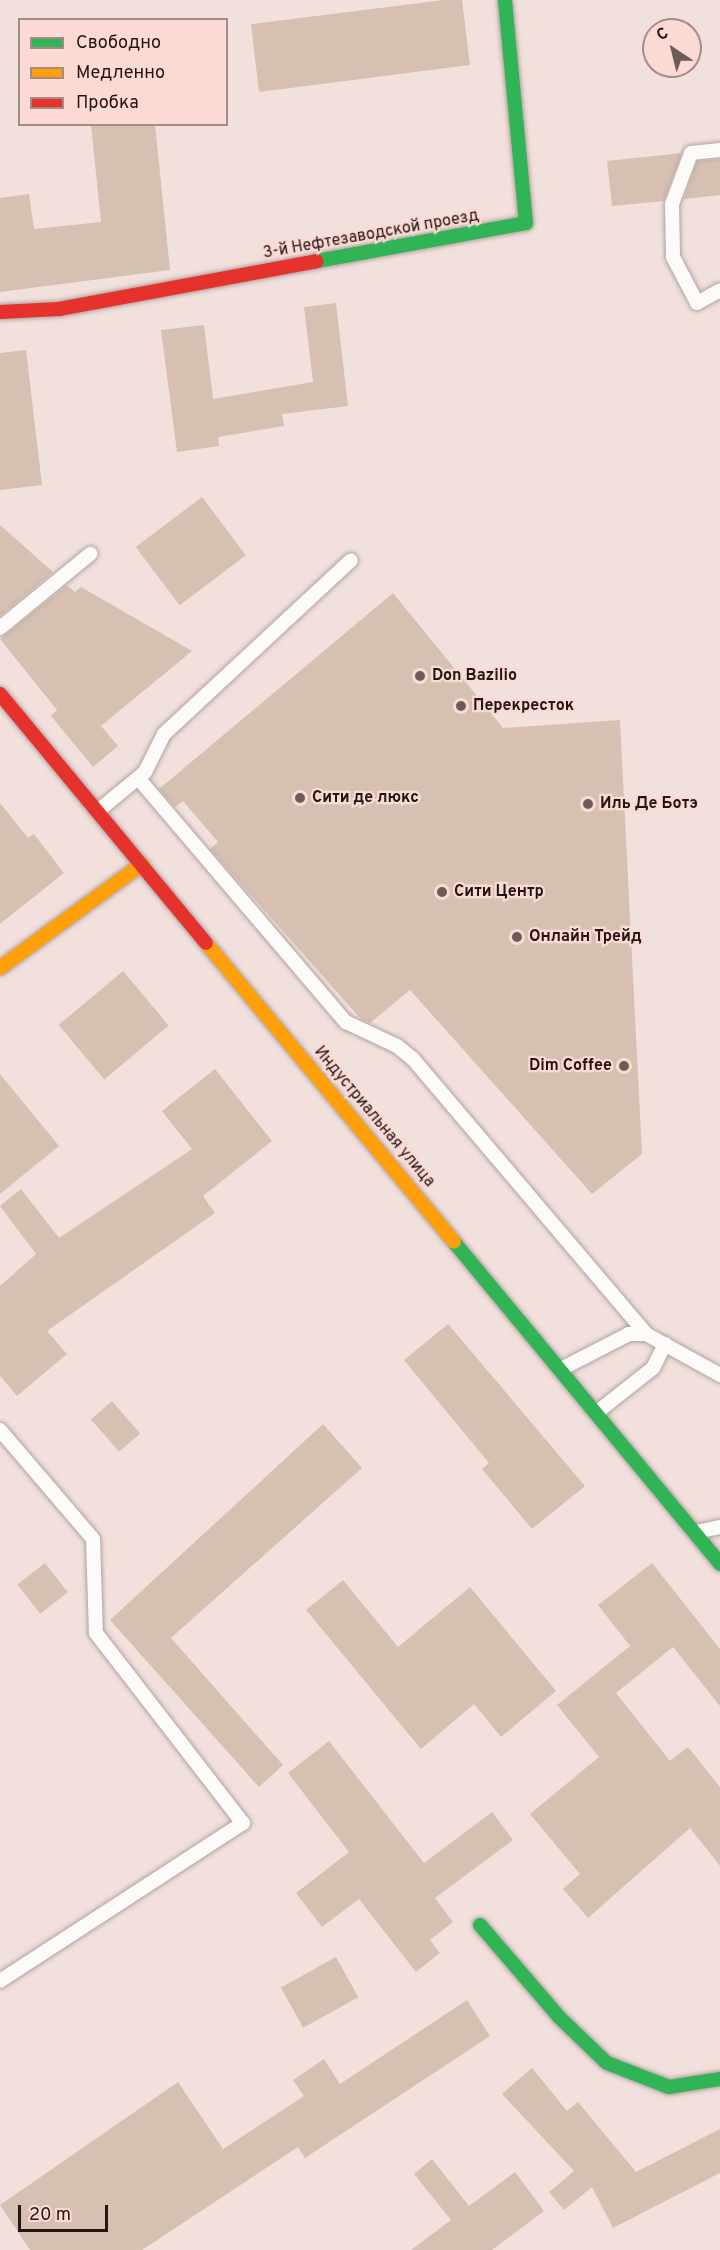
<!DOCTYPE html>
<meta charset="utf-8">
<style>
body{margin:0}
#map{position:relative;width:720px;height:2250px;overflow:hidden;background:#f2e0dd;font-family:Overpass,sans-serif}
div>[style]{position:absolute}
.building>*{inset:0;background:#d6c0b2;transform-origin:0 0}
.roads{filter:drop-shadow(0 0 2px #b1a2a0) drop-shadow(0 0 2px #b1a2a0)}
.lane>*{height:14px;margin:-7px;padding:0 7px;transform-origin:7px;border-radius:7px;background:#fdfafa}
.fast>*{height:14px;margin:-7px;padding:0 7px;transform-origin:7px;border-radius:7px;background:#30b455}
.slow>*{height:14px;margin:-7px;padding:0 7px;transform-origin:7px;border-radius:7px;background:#ff9f0a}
.jam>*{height:14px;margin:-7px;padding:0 7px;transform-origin:7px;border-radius:7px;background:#e5322d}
.dots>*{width:16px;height:16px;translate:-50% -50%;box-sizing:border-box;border:3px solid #fbdad4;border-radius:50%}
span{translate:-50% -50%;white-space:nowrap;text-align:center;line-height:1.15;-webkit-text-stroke:4.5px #fbdad4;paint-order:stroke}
.street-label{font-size:16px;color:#231513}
.poi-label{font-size:16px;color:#231513;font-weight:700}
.left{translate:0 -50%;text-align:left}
.right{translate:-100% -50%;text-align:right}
.legend{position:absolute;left:18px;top:18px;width:210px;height:108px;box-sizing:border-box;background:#fbdad4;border:2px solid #a58b87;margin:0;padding:8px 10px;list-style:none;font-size:18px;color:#231513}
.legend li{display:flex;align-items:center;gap:12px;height:30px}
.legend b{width:30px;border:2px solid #a58b87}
.north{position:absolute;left:642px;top:18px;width:60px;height:60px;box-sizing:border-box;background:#fbdad4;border:2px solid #a58b87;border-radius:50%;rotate:325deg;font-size:16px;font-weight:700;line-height:24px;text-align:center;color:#231513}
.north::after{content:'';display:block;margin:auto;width:21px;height:27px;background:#6b5c5a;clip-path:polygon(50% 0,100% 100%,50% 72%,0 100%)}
.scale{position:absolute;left:18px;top:2205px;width:90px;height:27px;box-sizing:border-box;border:3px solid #231513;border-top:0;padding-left:8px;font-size:18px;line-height:21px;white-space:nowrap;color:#231513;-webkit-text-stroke:4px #fbdad4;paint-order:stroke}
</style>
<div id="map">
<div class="building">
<div style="clip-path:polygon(444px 0,462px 0,470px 65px,259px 92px,251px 24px)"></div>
<div style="clip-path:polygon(91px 124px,155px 124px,170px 270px,0 292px,0 198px,29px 194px,34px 229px,101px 222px)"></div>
<div style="clip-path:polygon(682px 153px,664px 201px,612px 206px,607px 161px)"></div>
<div style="clip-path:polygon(720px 159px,720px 195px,684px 199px,697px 161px)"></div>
<div style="clip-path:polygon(336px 303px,348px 406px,282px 414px,284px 426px,218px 437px,219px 446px,177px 452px,161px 330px,204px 325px,213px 399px,313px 382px,304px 307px)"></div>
<div style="clip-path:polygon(26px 350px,42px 485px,0 490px,0 353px)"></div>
<div style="left:202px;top:497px;width:73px;height:83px;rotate:53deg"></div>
<div style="clip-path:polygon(0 525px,53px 572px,0 616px)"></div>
<div style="clip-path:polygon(67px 585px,75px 592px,81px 587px,192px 651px,101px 726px,118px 746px,93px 767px,51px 716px,57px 710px,0 639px)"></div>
<div style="clip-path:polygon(393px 593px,503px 728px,620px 720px,642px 1154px,592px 1194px,410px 990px,370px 1023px,361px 1019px,210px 849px,218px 842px,183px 801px,175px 807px,159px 789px)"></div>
<div style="clip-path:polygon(0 803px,28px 838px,34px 834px,64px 873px,0 924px)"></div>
<div style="left:123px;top:971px;width:71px;height:84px;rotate:50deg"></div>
<div style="clip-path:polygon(215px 1069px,272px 1141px,203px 1196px,215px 1213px,47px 1331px,67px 1354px,17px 1396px,0 1376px,0 1286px,36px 1254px,0 1206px,21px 1189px,59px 1238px,192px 1149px,162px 1111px)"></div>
<div style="clip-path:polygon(0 1074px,59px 1146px,0 1194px)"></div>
<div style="clip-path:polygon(448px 1324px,585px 1486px,532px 1529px,482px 1469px,489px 1463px,404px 1360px)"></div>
<div style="left:112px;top:1401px;width:43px;height:28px;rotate:49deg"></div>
<div style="clip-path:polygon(323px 1424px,362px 1468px,171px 1638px,283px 1765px,259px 1787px,110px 1620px)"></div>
<div style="left:45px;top:1563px;width:37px;height:35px;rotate:52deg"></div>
<div style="clip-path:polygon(652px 1563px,720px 1649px,720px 1706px,673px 1647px,616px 1693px,670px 1761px,688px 1747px,720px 1787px,720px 1866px,690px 1828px,588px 1918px,563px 1889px,580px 1874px,530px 1814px,599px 1757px,557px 1705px,630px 1646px,598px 1605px)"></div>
<div style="clip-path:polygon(343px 1580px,398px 1647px,470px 1587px,556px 1691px,501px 1737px,474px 1704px,421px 1749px,306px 1610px)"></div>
<div style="clip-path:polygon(329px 1741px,424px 1863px,492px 1812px,513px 1840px,435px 1898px,453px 1922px,430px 1940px,440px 1953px,416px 1972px,359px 1899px,322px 1927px,296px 1893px,349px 1852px,288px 1773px)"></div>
<div style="left:336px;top:1957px;width:46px;height:63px;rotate:61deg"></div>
<div style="clip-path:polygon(467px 2000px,490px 2036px,305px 2158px,298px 2147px,142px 2250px,30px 2250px,0 2205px,178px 2082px,223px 2149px,304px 2096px,293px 2080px,324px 2059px,340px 2084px)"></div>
<div style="clip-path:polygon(532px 2068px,567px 2111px,578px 2102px,636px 2172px,720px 2129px,720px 2173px,613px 2228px,592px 2187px,564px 2210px,549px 2192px,574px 2171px,502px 2094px)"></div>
<div style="clip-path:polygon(432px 2159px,469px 2206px,515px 2172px,544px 2211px,492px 2250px,411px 2250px,451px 2220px,414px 2174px)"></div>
</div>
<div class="roads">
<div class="lane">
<div style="left:720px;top:150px;width:29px;rotate:174deg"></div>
<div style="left:691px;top:153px;width:54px;rotate:110.4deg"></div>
<div style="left:672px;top:204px;width:53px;rotate:88.9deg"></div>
<div style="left:673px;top:257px;width:52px;rotate:62.4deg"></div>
<div style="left:697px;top:303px;width:26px;rotate:-29deg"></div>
<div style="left:0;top:628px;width:117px;rotate:-39.4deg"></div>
<div style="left:138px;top:778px;width:321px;rotate:49.6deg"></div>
<div style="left:346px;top:1022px;width:56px;rotate:25.2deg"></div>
<div style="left:397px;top:1046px;width:21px;rotate:39deg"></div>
<div style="left:413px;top:1059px;width:360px;rotate:49.7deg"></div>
<div style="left:98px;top:811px;width:61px;rotate:-39.7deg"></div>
<div style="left:145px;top:772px;width:42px;rotate:-63.4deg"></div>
<div style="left:164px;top:734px;width:255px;rotate:-42.9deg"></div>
<div style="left:561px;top:1369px;width:76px;rotate:-27.2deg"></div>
<div style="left:629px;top:1334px;width:17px"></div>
<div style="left:646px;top:1334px;width:85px;rotate:29deg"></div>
<div style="left:596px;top:1413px;width:73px;rotate:-38.3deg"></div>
<div style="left:653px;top:1368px;width:27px;rotate:-63deg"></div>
<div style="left:0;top:1430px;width:143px;rotate:49.5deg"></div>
<div style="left:93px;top:1539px;width:94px;rotate:88.2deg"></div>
<div style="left:96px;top:1633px;width:240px;rotate:52.3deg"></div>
<div style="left:243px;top:1823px;width:290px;rotate:147deg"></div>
<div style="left:696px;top:1532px;width:25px;rotate:-12deg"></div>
</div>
<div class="fast">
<div style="left:317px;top:261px;width:212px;rotate:-10.3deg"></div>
<div style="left:526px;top:223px;width:224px;rotate:-95.4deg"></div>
<div style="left:454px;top:1242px;width:418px;rotate:50.4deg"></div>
<div style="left:480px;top:1925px;width:121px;rotate:49.3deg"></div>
<div style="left:559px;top:2017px;width:66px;rotate:43.8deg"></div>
<div style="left:607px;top:2063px;width:66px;rotate:21.2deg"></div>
<div style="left:669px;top:2087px;width:52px;rotate:-8.9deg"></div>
</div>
<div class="slow">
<div style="left:206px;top:943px;width:388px;rotate:50.3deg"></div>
<div style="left:0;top:968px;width:176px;rotate:-36.2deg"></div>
</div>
<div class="jam">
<div style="left:0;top:312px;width:59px;rotate:-2.9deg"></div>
<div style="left:59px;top:309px;width:262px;rotate:-10.5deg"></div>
<div style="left:0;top:694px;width:323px;rotate:50.4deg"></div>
</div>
</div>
<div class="dots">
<div style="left:420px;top:676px;background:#6b5c5a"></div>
<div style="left:461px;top:706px;background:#6b5c5a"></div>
<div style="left:300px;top:798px;background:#6b5c5a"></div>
<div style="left:588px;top:804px;background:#6b5c5a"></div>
<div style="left:442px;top:892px;background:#6b5c5a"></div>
<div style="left:517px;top:937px;background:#6b5c5a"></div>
<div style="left:624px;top:1066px;background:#6b5c5a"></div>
</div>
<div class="street-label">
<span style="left:371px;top:235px;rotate:-10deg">3-й Нефтезаводской проезд</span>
<span style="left:374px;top:1117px;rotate:50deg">Индустриальная улица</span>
</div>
<div class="poi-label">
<span class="left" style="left:432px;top:676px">Don Bazilio</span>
<span class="left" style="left:473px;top:706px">Перекресток</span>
<span class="left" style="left:312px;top:798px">Сити де люкс</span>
<span class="left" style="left:600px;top:804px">Иль Де Ботэ</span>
<span class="left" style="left:454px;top:892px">Сити Центр</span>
<span class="left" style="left:529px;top:937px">Онлайн Трейд</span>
<span class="right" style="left:612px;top:1066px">Dim Coffee</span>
</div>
<ul class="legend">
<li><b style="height:8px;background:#30b455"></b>Свободно</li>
<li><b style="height:8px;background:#ff9f0a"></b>Медленно</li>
<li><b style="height:8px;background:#e5322d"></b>Пробка</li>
</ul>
<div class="north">С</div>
<div class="scale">20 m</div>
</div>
